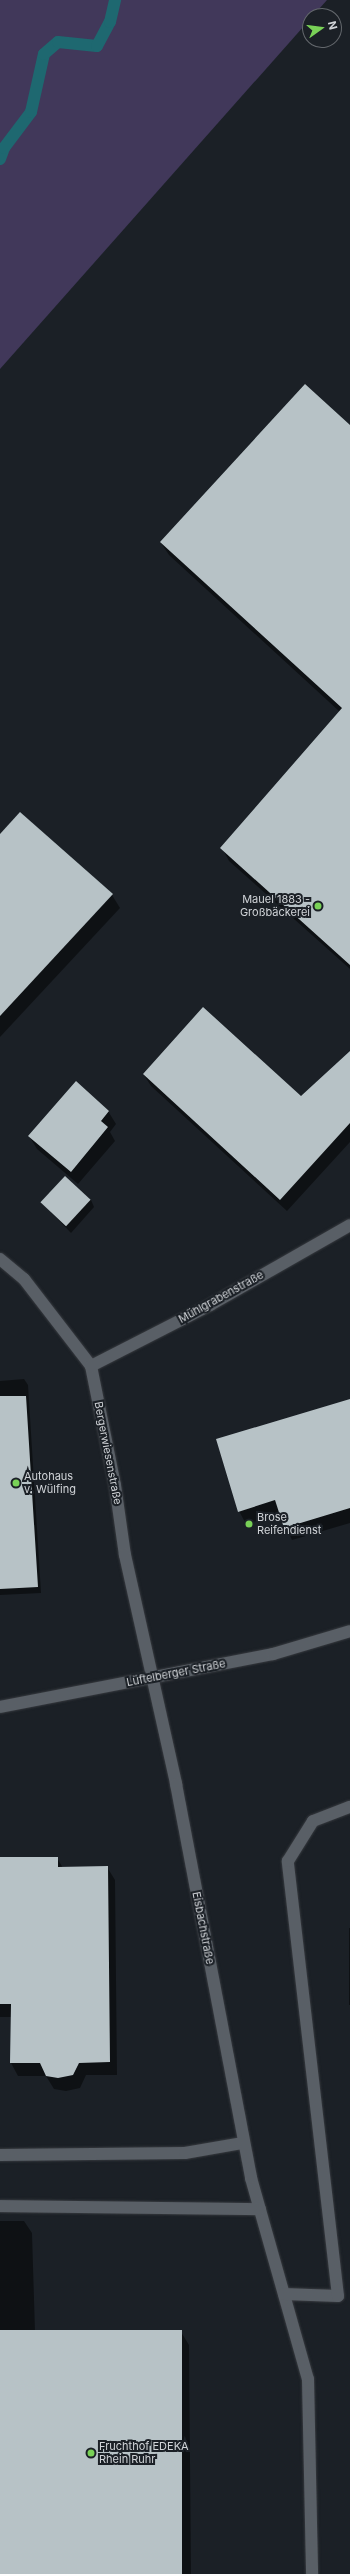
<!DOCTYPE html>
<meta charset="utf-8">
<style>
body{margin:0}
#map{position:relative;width:350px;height:2574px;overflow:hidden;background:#1b2026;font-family:Inter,sans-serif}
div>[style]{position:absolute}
.green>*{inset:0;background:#41385a}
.shadow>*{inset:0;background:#0007;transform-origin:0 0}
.stream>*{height:12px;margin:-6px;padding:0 6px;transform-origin:6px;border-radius:6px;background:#1e6870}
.building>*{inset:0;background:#b7c2c6;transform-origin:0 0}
.roads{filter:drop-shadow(0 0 1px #373a3f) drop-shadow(0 0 1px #373a3f)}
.service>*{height:12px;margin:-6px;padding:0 6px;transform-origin:6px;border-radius:6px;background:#595f66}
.minor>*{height:12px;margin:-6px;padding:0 6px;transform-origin:6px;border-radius:6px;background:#595f66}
.secondary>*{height:12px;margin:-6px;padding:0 6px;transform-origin:6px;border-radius:6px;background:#595f66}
.dots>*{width:11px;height:11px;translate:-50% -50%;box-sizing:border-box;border:2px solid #1b2026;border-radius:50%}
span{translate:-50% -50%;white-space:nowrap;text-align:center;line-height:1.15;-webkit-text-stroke:4px #1b2026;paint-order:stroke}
.poi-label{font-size:11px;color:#d1d4d8}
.right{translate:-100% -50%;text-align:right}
.left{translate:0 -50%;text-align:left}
.street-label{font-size:11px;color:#d1d4d8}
.north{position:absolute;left:302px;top:8px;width:40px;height:40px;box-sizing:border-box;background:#1b2026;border:1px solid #64686d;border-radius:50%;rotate:76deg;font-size:11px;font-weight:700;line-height:16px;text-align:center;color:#d1d4d8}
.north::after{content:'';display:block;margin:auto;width:14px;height:18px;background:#79d157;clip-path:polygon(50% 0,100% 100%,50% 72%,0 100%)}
</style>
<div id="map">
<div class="green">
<div style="clip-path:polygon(0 0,327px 0,0 369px)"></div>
</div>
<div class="shadow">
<div style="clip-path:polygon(350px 426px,350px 969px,229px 861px,222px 848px,340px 712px,169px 555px,161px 543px)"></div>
<div style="clip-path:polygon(20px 813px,112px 895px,120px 908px,0 1037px,0 835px)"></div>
<div style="clip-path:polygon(350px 1067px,350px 1142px,287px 1211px,151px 1086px,144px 1075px,301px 1097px)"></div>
<div style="clip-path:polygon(108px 1111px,116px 1124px,110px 1132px,115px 1141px,78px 1184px,37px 1149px,29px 1136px)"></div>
<div style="clip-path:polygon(91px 1200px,94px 1207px,71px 1233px,41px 1202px)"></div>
<div style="clip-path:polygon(24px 1379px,28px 1385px,41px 1593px,0 1595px,0 1381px)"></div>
<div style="clip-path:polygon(350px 1400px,350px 1523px,292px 1540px,280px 1514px,246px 1524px,239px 1511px)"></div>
<div style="clip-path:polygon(0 1858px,57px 1858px,63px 1868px,107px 1867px,115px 1880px,117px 2075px,86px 2075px,80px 2088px,66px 2091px,54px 2089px,46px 2076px,18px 2076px,11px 2063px,12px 2017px,0 2017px)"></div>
<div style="left:349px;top:1928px;width:1px;height:77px"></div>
<div style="clip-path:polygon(0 2221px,24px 2221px,32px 2233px,35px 2331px,181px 2332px,189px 2345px,191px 2574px,0 2574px)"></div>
</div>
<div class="stream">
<div style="left:0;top:159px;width:12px;rotate:-70deg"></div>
<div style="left:4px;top:148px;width:45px;rotate:-53.1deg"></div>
<div style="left:31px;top:112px;width:59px;rotate:-77.4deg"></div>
<div style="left:44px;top:54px;width:18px;rotate:-41deg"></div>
<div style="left:58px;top:42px;width:39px;rotate:6deg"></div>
<div style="left:97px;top:46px;width:27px;rotate:-62deg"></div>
<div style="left:110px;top:22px;width:23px;rotate:-77deg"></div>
</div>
<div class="building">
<div style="clip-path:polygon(305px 384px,350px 425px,350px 965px,220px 848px,342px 708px,160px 542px)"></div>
<div style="clip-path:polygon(20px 812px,113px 894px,0 1016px,0 834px)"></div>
<div style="clip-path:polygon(203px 1007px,301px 1096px,350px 1051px,350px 1123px,280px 1200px,143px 1074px)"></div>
<div style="clip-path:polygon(76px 1081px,109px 1111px,101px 1121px,108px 1127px,71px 1172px,28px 1136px)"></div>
<div style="left:65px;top:1176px;width:35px;height:36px;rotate:43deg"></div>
<div style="clip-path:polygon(0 1396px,26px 1396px,38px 1587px,0 1589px)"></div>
<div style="clip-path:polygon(350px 1399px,350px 1508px,284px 1528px,275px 1500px,238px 1512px,216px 1439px)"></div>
<div style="clip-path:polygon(0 1857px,58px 1857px,58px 1867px,108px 1866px,110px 2062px,79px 2063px,73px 2075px,58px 2078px,46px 2076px,40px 2063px,10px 2063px,11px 2004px,0 2004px)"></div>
<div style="left:0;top:2330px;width:182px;height:244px"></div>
</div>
<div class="roads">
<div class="service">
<div style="left:0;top:2155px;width:185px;rotate:-0.6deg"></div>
<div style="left:185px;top:2153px;width:59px;rotate:-9.8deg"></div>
<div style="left:251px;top:2178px;width:209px;rotate:74.2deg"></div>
<div style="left:308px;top:2379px;width:195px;rotate:88.8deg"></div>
<div style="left:0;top:2206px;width:260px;rotate:0.7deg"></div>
<div style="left:284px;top:2294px;width:54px;rotate:2.1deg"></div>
<div style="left:338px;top:2296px;width:438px;rotate:-96.6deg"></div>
<div style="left:288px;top:1861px;width:47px;rotate:-58deg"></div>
<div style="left:313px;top:1821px;width:40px;rotate:-21deg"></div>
</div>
<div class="minor">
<div style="left:0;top:1259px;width:31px;rotate:40deg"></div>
<div style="left:24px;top:1279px;width:110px;rotate:52.4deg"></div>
<div style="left:91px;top:1366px;width:121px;rotate:78.6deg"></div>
<div style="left:115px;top:1485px;width:71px;rotate:81.9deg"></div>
<div style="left:125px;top:1555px;width:235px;rotate:77.4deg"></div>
<div style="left:176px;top:1784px;width:401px;rotate:79.2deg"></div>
<div style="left:91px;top:1366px;width:134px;rotate:-27.1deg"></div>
<div style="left:210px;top:1305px;width:161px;rotate:-29.7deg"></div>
</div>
<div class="secondary">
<div style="left:0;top:1707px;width:278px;rotate:-11deg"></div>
<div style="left:273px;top:1654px;width:80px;rotate:-16.6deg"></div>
</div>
</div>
<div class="dots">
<div style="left:318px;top:906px;background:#79d157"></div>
<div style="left:16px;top:1483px;background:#79d157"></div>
<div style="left:249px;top:1524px;background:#79d157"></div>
<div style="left:91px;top:2453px;background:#79d157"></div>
</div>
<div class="poi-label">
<span class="right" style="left:310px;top:906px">Mauel 1883 -<br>Großbäckerei</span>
<span class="left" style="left:24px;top:1483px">Autohaus<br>v. Wülfing</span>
<span class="left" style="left:257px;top:1524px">Brose<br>Reifendienst</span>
<span class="left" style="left:99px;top:2453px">Fruchthof EDEKA<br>Rhein Ruhr</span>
</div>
<div class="street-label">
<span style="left:221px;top:1297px;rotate:-29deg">Mühlgrabenstraße</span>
<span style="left:108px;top:1453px;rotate:79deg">Bergerwiesenstraße</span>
<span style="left:176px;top:1673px;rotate:-11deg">Lüftelberger Straße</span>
<span style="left:203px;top:1928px;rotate:79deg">Eisbachstraße</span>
</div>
<div class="north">N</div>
</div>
